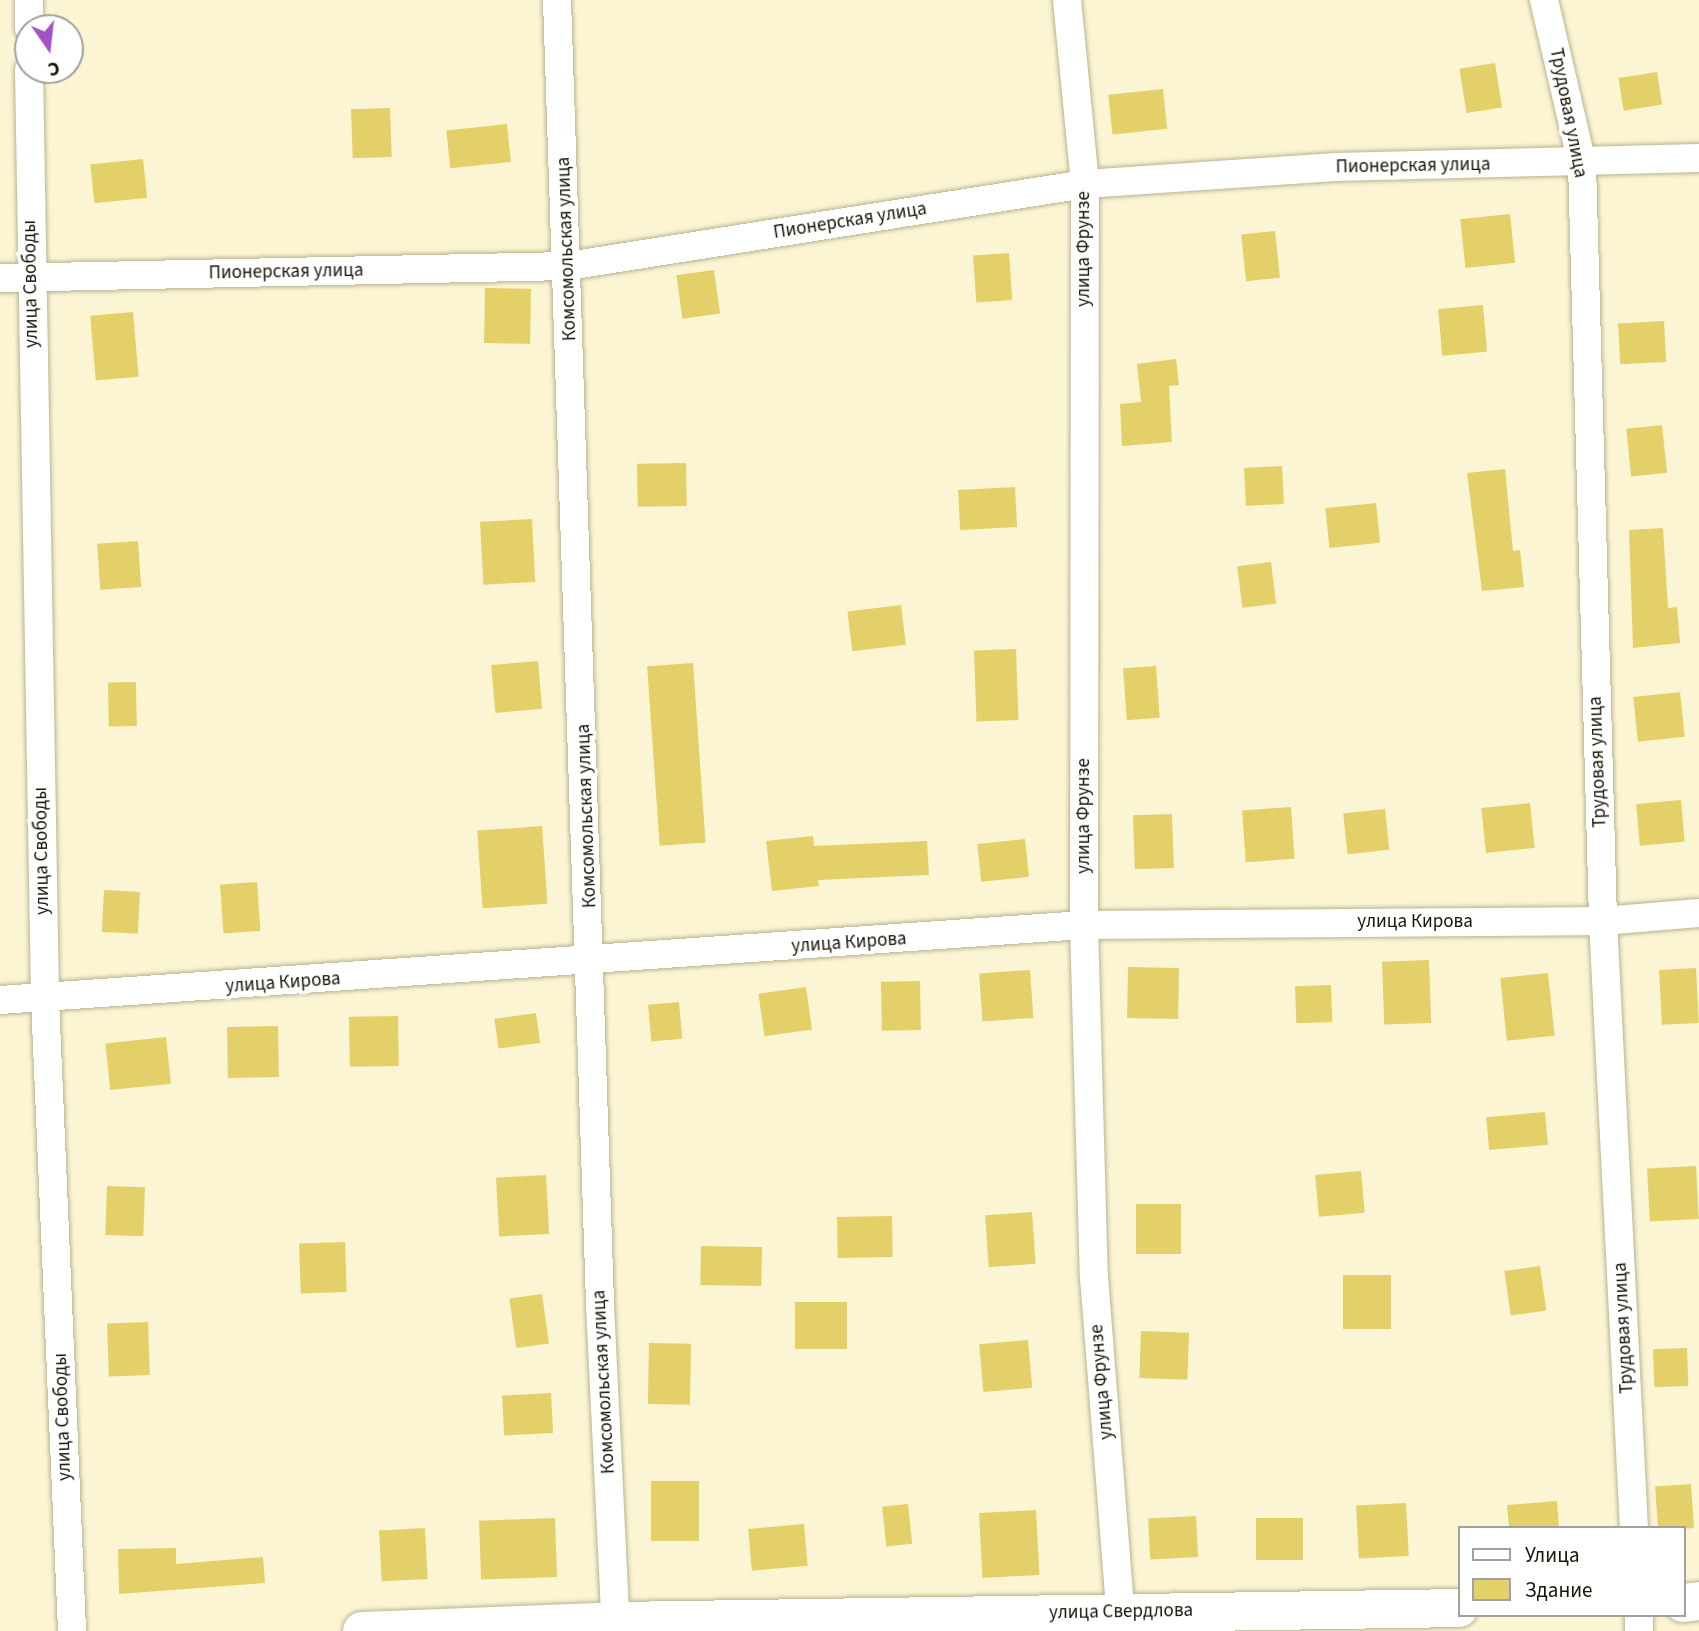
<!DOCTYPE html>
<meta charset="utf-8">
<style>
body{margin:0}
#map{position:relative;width:1699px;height:1631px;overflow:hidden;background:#fcf5d3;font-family:"Source Sans 3",sans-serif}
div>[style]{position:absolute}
.building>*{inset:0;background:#e4d069;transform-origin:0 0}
.roads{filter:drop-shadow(0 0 2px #b9b392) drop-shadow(0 0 2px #b9b392)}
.street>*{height:28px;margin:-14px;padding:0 14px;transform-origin:14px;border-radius:14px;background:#fff}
.secondary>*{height:38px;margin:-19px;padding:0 19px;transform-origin:19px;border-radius:19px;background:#fff}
span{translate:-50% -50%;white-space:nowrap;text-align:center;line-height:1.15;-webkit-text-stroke:7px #fff;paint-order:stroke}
.street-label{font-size:19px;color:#181509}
.legend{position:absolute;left:1458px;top:1526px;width:228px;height:91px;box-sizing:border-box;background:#fff;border:2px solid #a3a19d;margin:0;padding:9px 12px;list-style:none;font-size:21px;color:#181509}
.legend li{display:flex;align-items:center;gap:14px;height:35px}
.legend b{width:35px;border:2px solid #a3a19d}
.north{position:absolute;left:14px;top:14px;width:70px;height:70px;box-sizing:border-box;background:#fff;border:2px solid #a3a19d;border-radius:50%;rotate:166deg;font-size:19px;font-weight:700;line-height:28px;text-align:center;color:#181509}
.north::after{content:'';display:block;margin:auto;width:24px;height:32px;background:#a252c2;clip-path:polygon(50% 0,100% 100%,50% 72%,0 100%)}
</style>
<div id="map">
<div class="building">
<div style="left:1495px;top:63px;width:45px;height:36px;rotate:81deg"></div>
<div style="left:1657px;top:72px;width:33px;height:39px;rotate:81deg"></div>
<div style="left:1163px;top:89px;width:40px;height:55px;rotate:84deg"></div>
<div style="left:390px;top:108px;width:49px;height:39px;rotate:88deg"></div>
<div style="left:507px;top:124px;width:38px;height:61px;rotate:84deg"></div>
<div style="left:143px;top:159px;width:39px;height:53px;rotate:84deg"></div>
<div style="left:1510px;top:214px;width:49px;height:50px;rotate:84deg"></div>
<div style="left:1275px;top:231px;width:47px;height:34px;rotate:84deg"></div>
<div style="left:1009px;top:253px;width:47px;height:36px;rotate:86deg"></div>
<div style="left:714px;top:270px;width:44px;height:38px;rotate:82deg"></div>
<div style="left:485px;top:288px;width:46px;height:55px;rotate:1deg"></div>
<div style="left:1483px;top:305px;width:47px;height:45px;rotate:85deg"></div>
<div style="left:133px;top:312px;width:65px;height:43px;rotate:85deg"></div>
<div style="left:1664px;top:321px;width:41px;height:46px;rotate:87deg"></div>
<div style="clip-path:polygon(1176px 359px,1179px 385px,1169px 386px,1172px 442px,1122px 446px,1120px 404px,1141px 402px,1137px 364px)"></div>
<div style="left:1662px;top:425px;width:48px;height:36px;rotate:84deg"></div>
<div style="left:686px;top:463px;width:43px;height:49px;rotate:89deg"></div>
<div style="left:1282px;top:466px;width:38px;height:38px;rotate:87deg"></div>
<div style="clip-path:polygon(1505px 469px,1513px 551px,1520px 550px,1524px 587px,1482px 591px,1467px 473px)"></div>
<div style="left:1015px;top:487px;width:40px;height:57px;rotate:87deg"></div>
<div style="left:1376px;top:503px;width:40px;height:51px;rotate:84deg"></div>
<div style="left:532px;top:519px;width:63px;height:52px;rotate:87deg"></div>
<div style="clip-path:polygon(1663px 528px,1668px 608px,1677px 607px,1680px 643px,1633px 648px,1629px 530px)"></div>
<div style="left:138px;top:541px;width:46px;height:41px;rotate:86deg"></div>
<div style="left:1271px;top:562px;width:42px;height:34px;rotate:83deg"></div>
<div style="left:901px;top:605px;width:40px;height:54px;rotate:83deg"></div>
<div style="left:1016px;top:649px;width:71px;height:42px;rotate:88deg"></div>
<div style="left:538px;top:661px;width:48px;height:47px;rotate:85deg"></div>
<div style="left:693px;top:663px;width:180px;height:46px;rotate:86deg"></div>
<div style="left:1156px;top:666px;width:52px;height:33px;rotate:86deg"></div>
<div style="left:136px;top:682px;width:44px;height:28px;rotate:89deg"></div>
<div style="left:1680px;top:692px;width:45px;height:47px;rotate:84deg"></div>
<div style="left:1681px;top:800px;width:42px;height:45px;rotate:85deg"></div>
<div style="left:1530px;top:803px;width:45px;height:49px;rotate:84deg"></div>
<div style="left:1291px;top:807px;width:52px;height:49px;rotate:86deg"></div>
<div style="left:1385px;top:809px;width:41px;height:42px;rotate:84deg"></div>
<div style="left:1172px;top:814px;width:54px;height:39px;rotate:88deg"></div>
<div style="left:542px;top:826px;width:78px;height:65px;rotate:86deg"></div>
<div style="clip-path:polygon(813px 836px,814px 846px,927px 841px,929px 875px,818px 880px,819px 886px,772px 891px,766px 841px)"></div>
<div style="left:1025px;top:839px;width:38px;height:48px;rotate:84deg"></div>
<div style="left:257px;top:882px;width:49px;height:37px;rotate:86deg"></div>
<div style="left:104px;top:890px;width:36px;height:42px;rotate:3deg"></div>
<div style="left:1429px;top:960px;width:63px;height:47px;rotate:88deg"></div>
<div style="left:1128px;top:967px;width:51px;height:51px;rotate:1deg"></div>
<div style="left:1696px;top:968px;width:55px;height:37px;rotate:87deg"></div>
<div style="left:1030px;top:970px;width:48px;height:51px;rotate:86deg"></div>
<div style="left:1548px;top:973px;width:63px;height:48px;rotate:84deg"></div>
<div style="left:920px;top:981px;width:49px;height:39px;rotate:89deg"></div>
<div style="left:1331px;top:985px;width:37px;height:36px;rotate:88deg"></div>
<div style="left:806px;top:987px;width:43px;height:48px;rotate:82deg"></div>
<div style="left:679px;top:1002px;width:37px;height:31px;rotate:85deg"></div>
<div style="left:536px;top:1013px;width:30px;height:42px;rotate:82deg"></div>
<div style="left:398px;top:1016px;width:50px;height:49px;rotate:89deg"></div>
<div style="left:278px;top:1026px;width:51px;height:51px;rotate:89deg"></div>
<div style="left:166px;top:1037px;width:47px;height:61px;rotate:84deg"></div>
<div style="left:1545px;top:1112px;width:33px;height:59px;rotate:85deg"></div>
<div style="left:1696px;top:1166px;width:53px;height:49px;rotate:87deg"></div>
<div style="left:1361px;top:1171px;width:42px;height:46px;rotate:85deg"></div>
<div style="left:546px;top:1175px;width:59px;height:50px;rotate:87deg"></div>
<div style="left:107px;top:1186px;width:38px;height:49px;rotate:2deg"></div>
<div style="left:1136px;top:1204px;width:45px;height:50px"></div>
<div style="left:1032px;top:1212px;width:52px;height:47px;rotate:86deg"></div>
<div style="left:892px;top:1216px;width:41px;height:55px;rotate:89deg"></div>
<div style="left:345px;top:1242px;width:50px;height:46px;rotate:88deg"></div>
<div style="left:701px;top:1246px;width:61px;height:39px;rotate:1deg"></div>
<div style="left:1540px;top:1266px;width:45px;height:36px;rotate:82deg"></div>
<div style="left:1343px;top:1275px;width:48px;height:54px"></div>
<div style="left:542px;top:1294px;width:50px;height:33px;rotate:82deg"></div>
<div style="left:795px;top:1302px;width:52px;height:47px"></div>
<div style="left:148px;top:1322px;width:53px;height:41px;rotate:88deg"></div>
<div style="left:1141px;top:1331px;width:48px;height:47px;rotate:2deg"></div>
<div style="left:1028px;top:1340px;width:48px;height:49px;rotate:85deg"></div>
<div style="left:649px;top:1343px;width:42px;height:61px;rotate:1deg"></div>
<div style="left:1687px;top:1348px;width:38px;height:34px;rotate:88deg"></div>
<div style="left:551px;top:1393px;width:40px;height:49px;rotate:87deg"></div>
<div style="left:651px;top:1481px;width:48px;height:60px"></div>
<div style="left:1691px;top:1484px;width:44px;height:36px;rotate:86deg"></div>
<div style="clip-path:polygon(1557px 1501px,1559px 1528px,1509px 1528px,1507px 1505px)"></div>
<div style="left:1406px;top:1503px;width:53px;height:50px;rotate:87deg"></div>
<div style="left:908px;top:1504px;width:40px;height:26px;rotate:84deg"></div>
<div style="left:1036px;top:1510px;width:65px;height:57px;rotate:87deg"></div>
<div style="left:1196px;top:1516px;width:41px;height:48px;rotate:87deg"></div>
<div style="left:555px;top:1518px;width:59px;height:76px;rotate:88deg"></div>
<div style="left:1256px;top:1518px;width:47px;height:42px"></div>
<div style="left:804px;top:1524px;width:42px;height:56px;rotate:85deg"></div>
<div style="left:425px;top:1528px;width:51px;height:46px;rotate:87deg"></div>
<div style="clip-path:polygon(176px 1548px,176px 1564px,263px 1557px,265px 1583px,119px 1594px,118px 1549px)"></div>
</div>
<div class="roads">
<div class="street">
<div style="left:29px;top:0;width:28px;rotate:90deg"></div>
<div style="left:557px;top:0;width:1306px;rotate:88.11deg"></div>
<div style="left:600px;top:1305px;width:326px;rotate:87.2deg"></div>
<div style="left:1067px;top:0;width:185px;rotate:84.4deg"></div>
<div style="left:1085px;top:184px;width:741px;rotate:90.08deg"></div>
<div style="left:1084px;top:925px;width:352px;rotate:88.4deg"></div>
<div style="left:1094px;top:1277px;width:355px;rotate:85.5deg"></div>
<div style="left:1544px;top:0;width:167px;rotate:76.9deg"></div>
<div style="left:1582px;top:163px;width:758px;rotate:88.41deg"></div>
<div style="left:1603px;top:921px;width:608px;rotate:87.08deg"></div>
<div style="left:29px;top:70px;width:929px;rotate:89.01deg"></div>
<div style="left:45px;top:999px;width:633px;rotate:87.55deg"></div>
<div style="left:0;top:278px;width:568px;rotate:-1.21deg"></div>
<div style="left:568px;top:266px;width:523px;rotate:-9.01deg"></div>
<div style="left:1085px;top:184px;width:251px;rotate:-3.9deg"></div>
<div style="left:1335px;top:167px;width:364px;rotate:-1.4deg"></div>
<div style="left:0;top:1000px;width:1087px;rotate:-3.96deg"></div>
<div style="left:1084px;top:925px;width:519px;rotate:-0.44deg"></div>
<div style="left:1603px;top:921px;width:96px;rotate:-4.8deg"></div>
<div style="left:1639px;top:1615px;width:16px;rotate:90deg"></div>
</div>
<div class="secondary">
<div style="left:1683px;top:1603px;width:16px;rotate:-7deg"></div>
<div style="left:362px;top:1631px;width:255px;rotate:-2.2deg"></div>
<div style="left:617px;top:1621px;width:842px;rotate:-0.88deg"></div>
</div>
</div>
<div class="street-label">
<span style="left:1568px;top:113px;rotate:79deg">Трудовая улица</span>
<span style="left:1413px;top:166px;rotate:-1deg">Пионерская улица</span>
<span style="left:850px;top:221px;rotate:-9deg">Пионерская улица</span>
<span style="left:567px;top:249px;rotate:-92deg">Комсомольская улица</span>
<span style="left:1084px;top:249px;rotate:-90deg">улица Фрунзе</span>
<span style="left:286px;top:272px;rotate:-1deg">Пионерская улица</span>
<span style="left:31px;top:284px;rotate:-91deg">улица Свободы</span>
<span style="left:1598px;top:762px;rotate:-92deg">Трудовая улица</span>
<span style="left:587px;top:816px;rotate:-92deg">Комсомольская улица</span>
<span style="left:1084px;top:816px;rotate:-90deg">улица Фрунзе</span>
<span style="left:42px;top:851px;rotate:-91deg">улица Свободы</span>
<span style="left:1415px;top:922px">улица Кирова</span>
<span style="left:849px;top:943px;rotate:-4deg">улица Кирова</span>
<span style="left:283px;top:983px;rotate:-4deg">улица Кирова</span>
<span style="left:1624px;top:1328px;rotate:-93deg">Трудовая улица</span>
<span style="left:604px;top:1382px;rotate:-93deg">Комсомольская улица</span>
<span style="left:1102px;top:1382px;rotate:-95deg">улица Фрунзе</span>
<span style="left:63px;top:1417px;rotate:-92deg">улица Свободы</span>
<span style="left:1121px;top:1612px;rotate:-1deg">улица Свердлова</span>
</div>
<ul class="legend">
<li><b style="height:9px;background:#fff"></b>Улица</li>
<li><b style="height:19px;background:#e4d069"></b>Здание</li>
</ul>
<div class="north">С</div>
</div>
